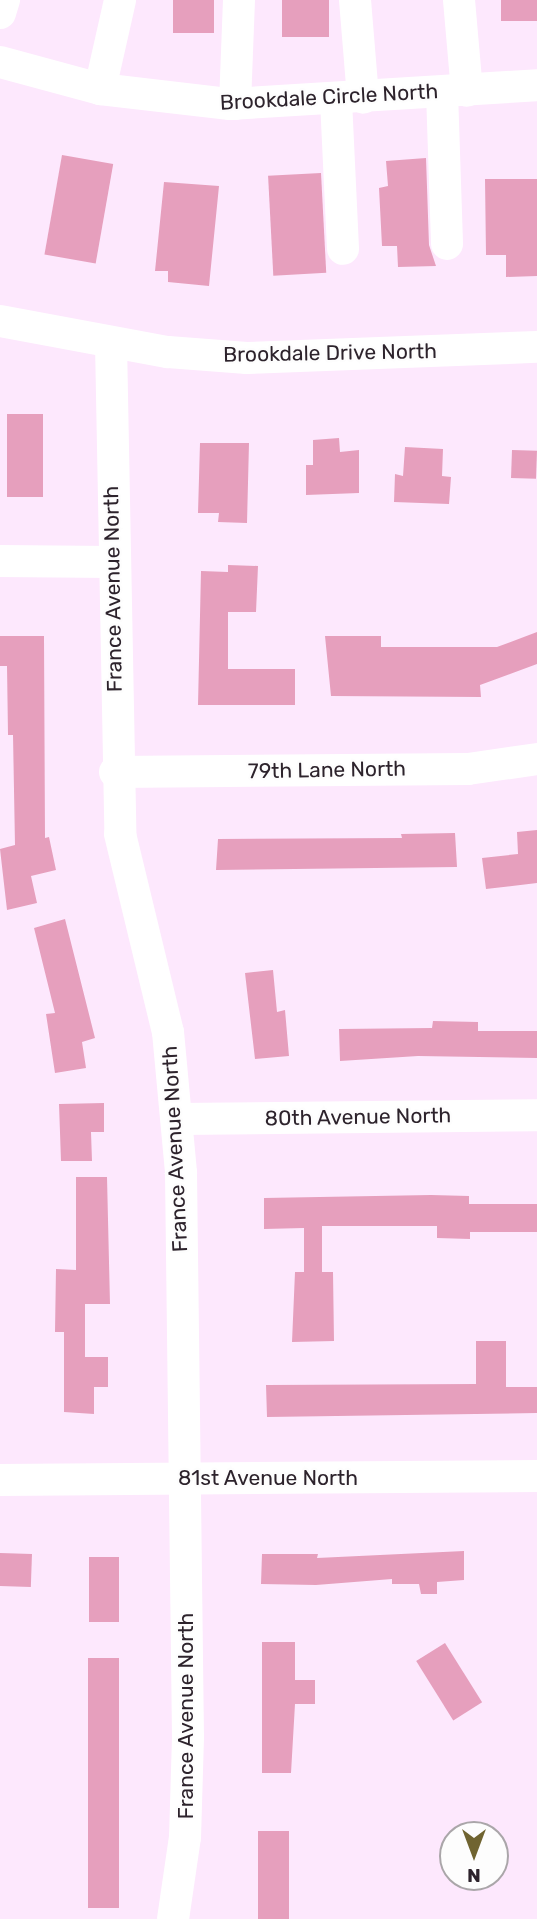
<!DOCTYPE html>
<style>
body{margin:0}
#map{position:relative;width:537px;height:1919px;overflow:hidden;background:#fde8fd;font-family:Rubik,sans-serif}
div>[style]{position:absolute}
.building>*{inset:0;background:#e69fbd;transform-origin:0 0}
.minor>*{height:32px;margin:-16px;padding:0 16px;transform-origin:16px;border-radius:16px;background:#fff}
span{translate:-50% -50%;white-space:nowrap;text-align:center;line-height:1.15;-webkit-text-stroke:5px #fdfdfd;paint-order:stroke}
.street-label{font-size:21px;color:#2d232c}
.north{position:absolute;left:439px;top:1821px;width:70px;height:70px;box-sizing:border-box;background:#fdfdfd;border:2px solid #aaa6a9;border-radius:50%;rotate:180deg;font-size:19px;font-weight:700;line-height:28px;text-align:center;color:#2d232c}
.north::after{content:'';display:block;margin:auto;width:24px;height:32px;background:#706431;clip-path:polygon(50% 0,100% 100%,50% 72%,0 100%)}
</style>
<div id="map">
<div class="building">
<div style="left:173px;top:0;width:41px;height:33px"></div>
<div style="left:282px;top:0;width:47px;height:37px"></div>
<div style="left:501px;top:0;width:36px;height:21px"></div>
<div style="left:62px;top:155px;width:52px;height:101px;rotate:10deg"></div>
<div style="clip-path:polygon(426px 158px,429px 245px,436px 266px,398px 267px,397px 246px,382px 246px,379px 188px,388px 186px,386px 161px)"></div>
<div style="left:321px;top:173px;width:100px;height:53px;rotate:87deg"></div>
<div style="clip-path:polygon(485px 179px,537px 179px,537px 276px,506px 277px,506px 255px,486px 255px)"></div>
<div style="clip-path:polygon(164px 182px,219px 186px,209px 286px,168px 282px,168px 271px,155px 271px)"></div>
<div style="left:7px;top:414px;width:36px;height:83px"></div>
<div style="clip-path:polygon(339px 438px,340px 452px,359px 450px,359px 493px,306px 495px,306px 465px,313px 465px,313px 440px)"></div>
<div style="clip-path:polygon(200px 443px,249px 443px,247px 523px,218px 522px,219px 513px,198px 513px)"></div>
<div style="clip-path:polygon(405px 447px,443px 449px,442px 476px,451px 477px,449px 504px,394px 502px,395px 474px,403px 476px)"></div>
<div style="left:512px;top:450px;width:25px;height:28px;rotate:2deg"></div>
<div style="clip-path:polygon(228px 565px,258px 566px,256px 612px,228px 612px,228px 669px,295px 669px,295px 705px,198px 705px,201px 571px,228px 572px)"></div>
<div style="clip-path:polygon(537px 632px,537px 664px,480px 685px,481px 697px,331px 696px,325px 636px,381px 636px,381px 647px,497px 647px)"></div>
<div style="clip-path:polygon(0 636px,44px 636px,45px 838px,49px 837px,56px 870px,31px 876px,37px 903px,7px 910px,0 849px,15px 845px,13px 735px,8px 735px,7px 666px,0 666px)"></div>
<div style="clip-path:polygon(537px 830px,537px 883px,486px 889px,482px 858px,518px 854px,517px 832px)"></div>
<div style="clip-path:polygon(455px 833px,457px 867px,216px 870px,218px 839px,402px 838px,401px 834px)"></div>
<div style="clip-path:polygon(65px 919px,95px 1038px,82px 1042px,86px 1068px,55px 1073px,46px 1014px,55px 1013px,34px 928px)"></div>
<div style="clip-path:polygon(273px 970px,277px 1012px,285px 1010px,289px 1056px,255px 1059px,245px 973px)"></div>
<div style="clip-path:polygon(433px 1021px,478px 1022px,478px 1031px,537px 1031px,537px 1058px,418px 1056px,340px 1061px,339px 1029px,432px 1028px)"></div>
<div style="clip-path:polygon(104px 1103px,104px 1132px,91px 1132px,92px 1161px,61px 1161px,59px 1104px)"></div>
<div style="clip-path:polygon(76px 1177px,107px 1177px,110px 1304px,85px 1304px,85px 1357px,108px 1357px,108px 1387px,94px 1387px,94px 1414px,64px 1412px,64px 1332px,55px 1332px,56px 1269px,76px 1270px)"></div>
<div style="clip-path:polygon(431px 1195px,469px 1196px,469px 1204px,537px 1204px,537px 1232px,470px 1232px,470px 1239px,437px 1238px,437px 1226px,322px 1226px,322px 1272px,333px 1272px,334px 1341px,292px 1342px,295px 1272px,304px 1272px,304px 1228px,264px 1229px,264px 1198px)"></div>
<div style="clip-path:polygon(476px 1341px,506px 1341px,506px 1387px,537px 1387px,537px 1413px,267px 1417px,266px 1385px,476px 1384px)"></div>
<div style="clip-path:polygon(464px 1551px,464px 1580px,437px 1582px,437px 1594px,421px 1594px,419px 1584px,392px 1584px,392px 1579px,316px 1585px,261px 1584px,262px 1554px,318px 1554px,317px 1558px)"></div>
<div style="left:0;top:1553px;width:32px;height:33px;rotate:2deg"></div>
<div style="left:89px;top:1557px;width:30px;height:65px"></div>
<div style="clip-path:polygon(262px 1642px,295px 1642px,295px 1680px,315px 1680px,315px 1704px,295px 1704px,291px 1773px,262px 1773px)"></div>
<div style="left:445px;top:1643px;width:70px;height:34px;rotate:58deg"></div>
<div style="left:88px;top:1658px;width:31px;height:250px"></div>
<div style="left:258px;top:1831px;width:31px;height:88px"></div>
</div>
<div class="minor">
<div style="left:355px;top:0;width:98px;rotate:85.3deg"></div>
<div style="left:459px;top:0;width:91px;rotate:85deg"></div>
<div style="left:0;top:13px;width:14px;rotate:-73deg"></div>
<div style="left:0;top:62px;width:104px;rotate:15.1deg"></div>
<div style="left:100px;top:89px;width:131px;rotate:6.6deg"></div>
<div style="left:230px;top:104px;width:308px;rotate:-3.5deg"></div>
<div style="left:100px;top:89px;width:91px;rotate:-77.3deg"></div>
<div style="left:442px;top:92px;width:152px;rotate:88.1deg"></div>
<div style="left:336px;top:100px;width:149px;rotate:87.3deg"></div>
<div style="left:235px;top:104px;width:104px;rotate:-87.8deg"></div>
<div style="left:0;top:321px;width:171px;rotate:10.5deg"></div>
<div style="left:168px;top:352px;width:79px;rotate:4.3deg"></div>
<div style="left:247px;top:358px;width:290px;rotate:-2.2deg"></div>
<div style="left:111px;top:343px;width:491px;rotate:88.9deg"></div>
<div style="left:120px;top:834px;width:204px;rotate:76.4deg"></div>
<div style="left:168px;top:1032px;width:142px;rotate:84.7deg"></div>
<div style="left:181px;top:1173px;width:564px;rotate:89.29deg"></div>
<div style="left:188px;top:1737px;width:100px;rotate:91.7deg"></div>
<div style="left:185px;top:1837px;width:83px;rotate:98.3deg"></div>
<div style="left:0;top:561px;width:113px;rotate:0.5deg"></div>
<div style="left:115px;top:772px;width:353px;rotate:-0.5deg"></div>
<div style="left:468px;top:769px;width:70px;rotate:-8.2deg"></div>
<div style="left:178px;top:1119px;width:359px;rotate:-0.6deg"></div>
<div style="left:0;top:1480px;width:537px;rotate:-0.43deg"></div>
</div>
<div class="street-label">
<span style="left:329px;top:97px;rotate:-3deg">Brookdale Circle North</span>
<span style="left:330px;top:353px;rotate:-1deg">Brookdale Drive North</span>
<span style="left:113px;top:589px;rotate:-91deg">France Avenue North</span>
<span style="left:327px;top:770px;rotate:-1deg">79th Lane North</span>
<span style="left:358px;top:1117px;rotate:-1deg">80th Avenue North</span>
<span style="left:175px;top:1149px;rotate:-93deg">France Avenue North</span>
<span style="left:268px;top:1478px">81st Avenue North</span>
<span style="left:186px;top:1716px;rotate:-90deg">France Avenue North</span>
</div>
<div class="north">N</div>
</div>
